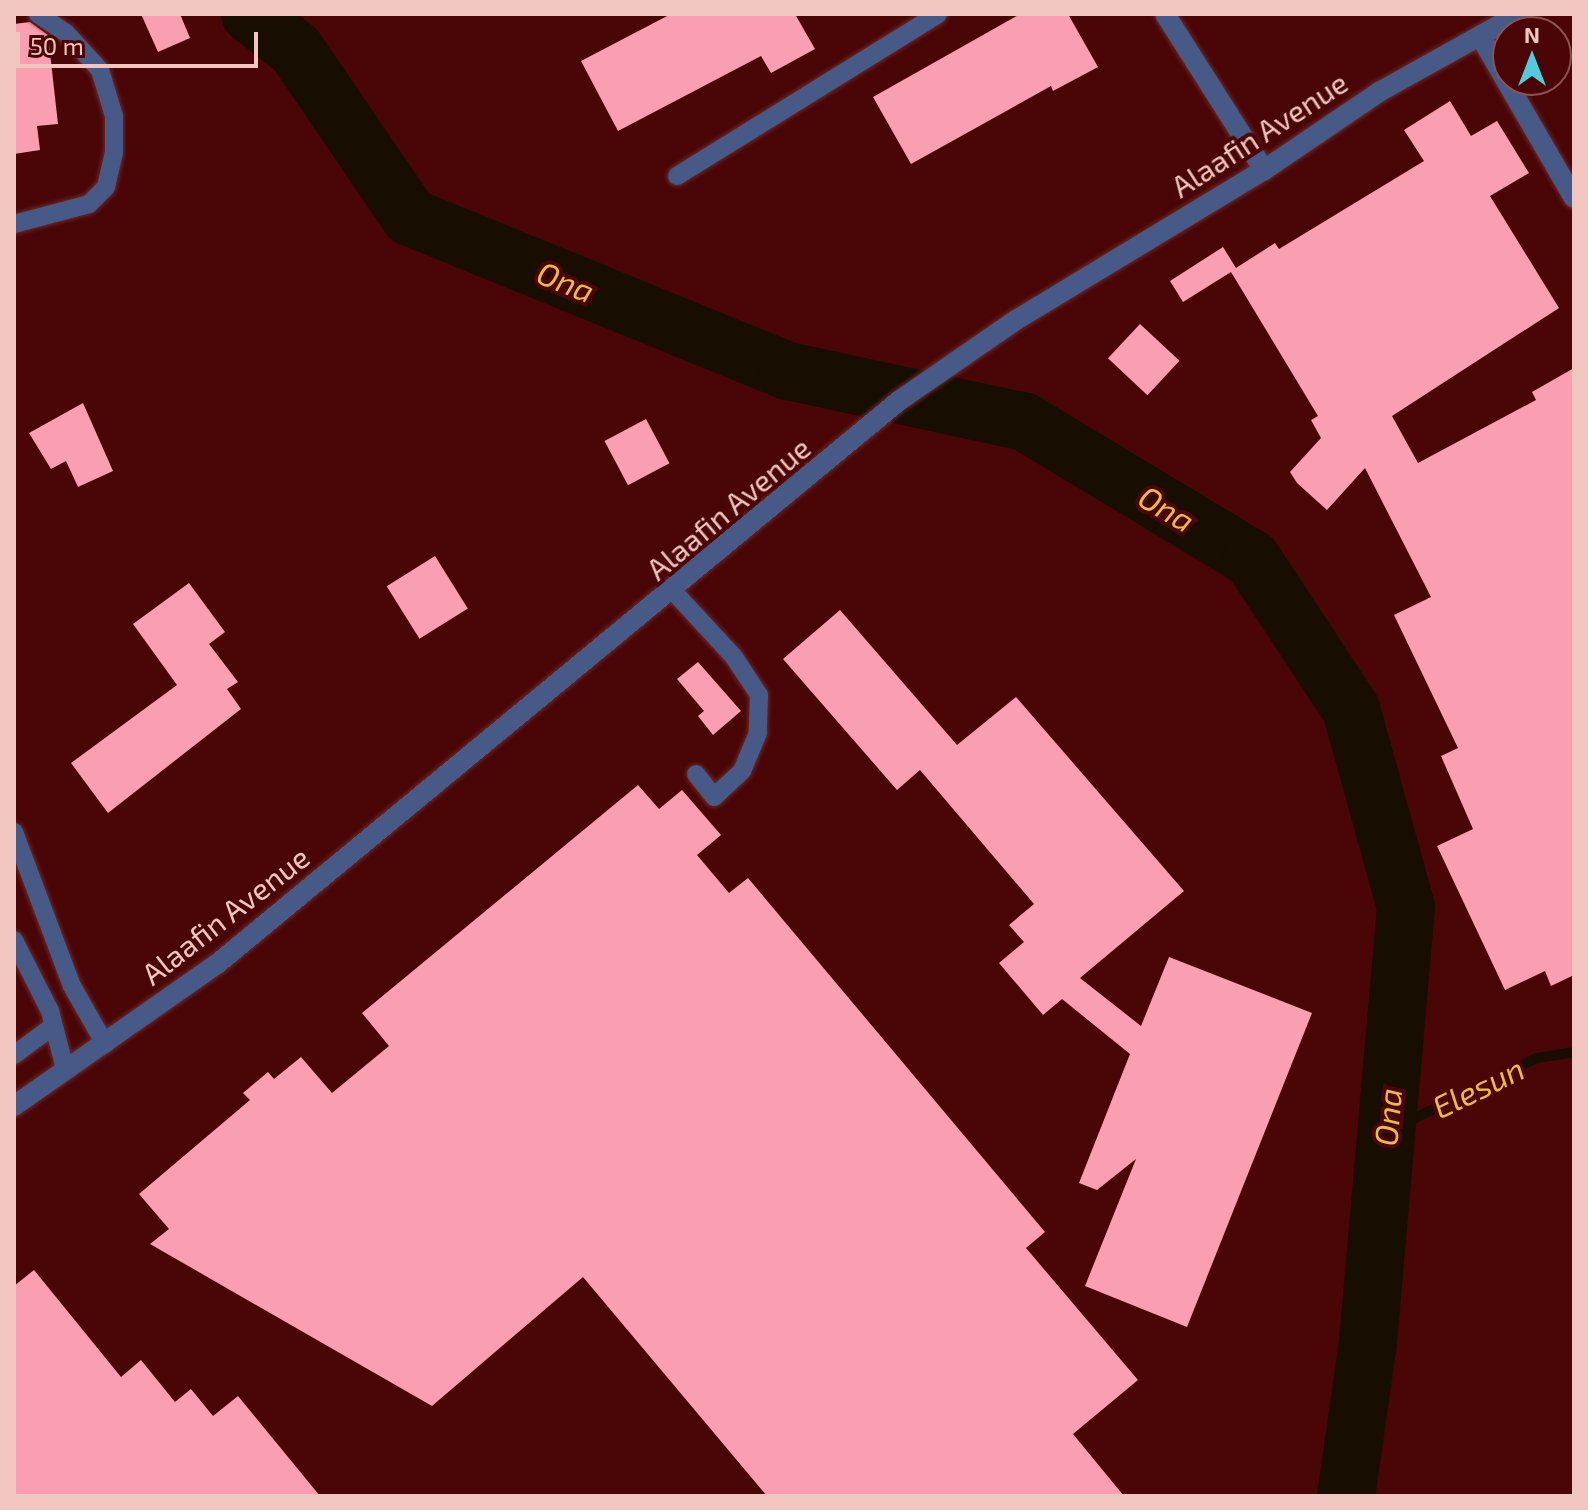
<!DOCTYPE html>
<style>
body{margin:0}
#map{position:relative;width:1588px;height:1510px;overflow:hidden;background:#4a0607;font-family:"Exo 2",sans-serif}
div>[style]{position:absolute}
.stream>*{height:10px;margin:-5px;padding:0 5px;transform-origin:5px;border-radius:5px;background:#170d00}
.river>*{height:58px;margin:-29px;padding:0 29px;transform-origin:29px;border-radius:29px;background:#170d00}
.building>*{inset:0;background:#fa9fb1;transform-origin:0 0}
.roads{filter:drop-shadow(0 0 2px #682928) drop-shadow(0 0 2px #682928)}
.lane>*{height:18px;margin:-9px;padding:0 9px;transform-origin:9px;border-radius:9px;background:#475986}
.street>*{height:20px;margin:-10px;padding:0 10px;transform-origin:10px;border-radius:10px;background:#475986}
span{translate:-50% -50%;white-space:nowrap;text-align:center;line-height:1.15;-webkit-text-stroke:8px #4a0607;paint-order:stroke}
.street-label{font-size:30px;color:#f1c6c1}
.water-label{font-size:32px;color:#eabb46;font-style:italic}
.frame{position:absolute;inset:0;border:16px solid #f1c6c1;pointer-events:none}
.north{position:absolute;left:1492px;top:16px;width:80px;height:80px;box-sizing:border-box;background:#4a0607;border:2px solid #8d5351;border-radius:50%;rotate:0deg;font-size:22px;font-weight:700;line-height:32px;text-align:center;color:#f1c6c1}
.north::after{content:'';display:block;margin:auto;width:28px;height:36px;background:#53cbda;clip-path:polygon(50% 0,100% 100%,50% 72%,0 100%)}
.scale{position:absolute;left:16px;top:32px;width:242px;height:36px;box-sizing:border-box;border:4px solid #f1c6c1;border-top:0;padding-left:10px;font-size:24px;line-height:28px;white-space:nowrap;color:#f1c6c1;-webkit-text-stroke:6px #4a0607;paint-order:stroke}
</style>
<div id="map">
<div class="stream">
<div style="left:1385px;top:1133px;width:169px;rotate:-26.3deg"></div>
<div style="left:1537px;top:1058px;width:37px;rotate:-9deg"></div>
</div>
<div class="river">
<div style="left:250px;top:14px;width:58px;rotate:38deg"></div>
<div style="left:296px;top:50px;width:202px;rotate:55.7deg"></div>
<div style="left:410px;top:217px;width:408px;rotate:22.2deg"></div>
<div style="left:788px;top:371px;width:242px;rotate:12.1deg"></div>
<div style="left:1025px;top:422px;width:265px;rotate:31.1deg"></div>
<div style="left:1252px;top:559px;width:180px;rotate:56.6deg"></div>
<div style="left:1351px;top:709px;width:205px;rotate:74.5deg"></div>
<div style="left:1406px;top:907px;width:444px;rotate:95deg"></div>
<div style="left:1367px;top:1349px;width:148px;rotate:98.1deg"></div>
</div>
<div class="building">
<div style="clip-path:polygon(141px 14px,180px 14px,190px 38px,158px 52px)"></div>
<div style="clip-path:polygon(671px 14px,795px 14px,815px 49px,771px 73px,761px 56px,618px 131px,581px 61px)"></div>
<div style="clip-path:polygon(1020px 14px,1068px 14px,1098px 67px,1053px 91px,1051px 86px,911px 164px,873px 97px)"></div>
<div style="clip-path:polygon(30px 22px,48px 35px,58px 124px,37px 126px,40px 150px,14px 154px,14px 24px)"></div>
<div style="clip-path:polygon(1450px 101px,1471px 136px,1497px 121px,1529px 173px,1490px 196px,1559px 308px,1392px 416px,1418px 463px,1536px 400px,1532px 392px,1574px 368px,1574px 975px,1551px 986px,1545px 971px,1505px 990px,1437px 846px,1473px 829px,1441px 756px,1458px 748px,1394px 615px,1431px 597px,1365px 468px,1327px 510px,1297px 483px,1290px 472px,1321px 438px,1311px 420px,1318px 416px,1231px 272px,1183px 302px,1170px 281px,1223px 247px,1236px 268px,1275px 243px,1279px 249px,1424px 161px,1404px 130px)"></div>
<div style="left:1140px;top:324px;width:54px;height:47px;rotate:43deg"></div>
<div style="clip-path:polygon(83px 403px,113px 471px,78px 487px,66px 461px,51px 469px,29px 433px)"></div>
<div style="left:646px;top:419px;width:50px;height:47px;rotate:62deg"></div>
<div style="left:435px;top:556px;width:62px;height:57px;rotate:58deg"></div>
<div style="clip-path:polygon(189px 583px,225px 632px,209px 644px,238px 682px,227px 689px,241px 709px,108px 813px,71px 763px,177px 685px,133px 624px)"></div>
<div style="clip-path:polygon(840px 610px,957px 745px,1016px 697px,1184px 891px,1080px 978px,1141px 1026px,1169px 957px,1312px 1013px,1187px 1327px,1085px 1286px,1136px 1159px,1097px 1190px,1079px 1183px,1130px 1054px,1062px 999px,1043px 1015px,999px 963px,1024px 942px,1009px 925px,1034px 904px,920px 770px,897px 790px,783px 659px)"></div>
<div style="clip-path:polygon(698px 662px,741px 711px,713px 735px,698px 716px,704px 711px,677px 679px)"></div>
<div style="clip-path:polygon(638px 785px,659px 809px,682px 790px,721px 835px,697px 855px,729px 893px,748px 878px,1045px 1232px,1026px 1248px,1138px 1380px,1073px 1434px,1124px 1496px,767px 1496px,583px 1277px,432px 1406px,150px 1244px,169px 1229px,139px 1194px,250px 1100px,243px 1093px,268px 1072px,274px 1079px,301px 1057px,332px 1093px,389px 1046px,362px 1013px)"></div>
<div style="clip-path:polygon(34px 1270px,121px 1377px,141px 1360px,175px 1402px,191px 1389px,213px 1416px,238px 1396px,320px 1496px,14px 1496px,14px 1286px)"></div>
</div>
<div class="roads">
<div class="lane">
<div style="left:677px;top:176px;width:307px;rotate:-31.8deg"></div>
<div style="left:14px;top:224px;width:78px;rotate:-14.9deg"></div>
<div style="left:89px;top:204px;width:24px;rotate:-45deg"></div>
<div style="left:106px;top:187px;width:35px;rotate:-77deg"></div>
<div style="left:114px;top:153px;width:37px;rotate:-90deg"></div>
<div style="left:114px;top:116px;width:48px;rotate:-106.9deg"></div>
<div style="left:100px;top:70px;width:50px;rotate:-132.6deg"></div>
<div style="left:66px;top:33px;width:34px;rotate:-146deg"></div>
<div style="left:674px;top:592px;width:88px;rotate:47.3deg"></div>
<div style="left:734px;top:657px;width:45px;rotate:56.7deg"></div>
<div style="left:759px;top:695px;width:38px;rotate:92deg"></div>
<div style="left:758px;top:733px;width:41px;rotate:112.8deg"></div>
<div style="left:742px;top:771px;width:38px;rotate:137deg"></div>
<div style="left:714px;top:797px;width:29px;rotate:-128deg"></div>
<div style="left:14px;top:832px;width:165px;rotate:69.4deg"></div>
<div style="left:72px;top:986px;width:67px;rotate:60.4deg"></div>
<div style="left:14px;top:940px;width:80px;rotate:63.1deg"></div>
<div style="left:50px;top:1011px;width:60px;rotate:75.5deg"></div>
<div style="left:14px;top:1055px;width:47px;rotate:-36.4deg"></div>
</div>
<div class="street">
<div style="left:1165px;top:14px;width:185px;rotate:57.6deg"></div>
<div style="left:1480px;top:36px;width:187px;rotate:59.9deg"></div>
<div style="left:14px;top:1106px;width:248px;rotate:-35deg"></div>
<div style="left:217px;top:964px;width:886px;rotate:-39.55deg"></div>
<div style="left:900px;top:400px;width:141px;rotate:-34.6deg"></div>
<div style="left:1016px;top:320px;width:290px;rotate:-31.2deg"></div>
<div style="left:1264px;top:170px;width:139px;rotate:-34.1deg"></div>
<div style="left:1379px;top:92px;width:160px;rotate:-29.1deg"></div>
</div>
</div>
<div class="street-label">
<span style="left:1259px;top:134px;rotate:-33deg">Alaafin Avenue</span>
<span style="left:728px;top:508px;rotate:-40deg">Alaafin Avenue</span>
<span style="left:225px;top:915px;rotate:-38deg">Alaafin Avenue</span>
</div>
<div class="water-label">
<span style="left:566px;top:281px;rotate:22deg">Ona</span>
<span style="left:1167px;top:508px;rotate:31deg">Ona</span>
<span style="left:1478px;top:1087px;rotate:-26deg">Elesun</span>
<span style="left:1387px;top:1117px;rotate:-85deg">Ona</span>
</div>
<div class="frame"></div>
<div class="north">N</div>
<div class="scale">50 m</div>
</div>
